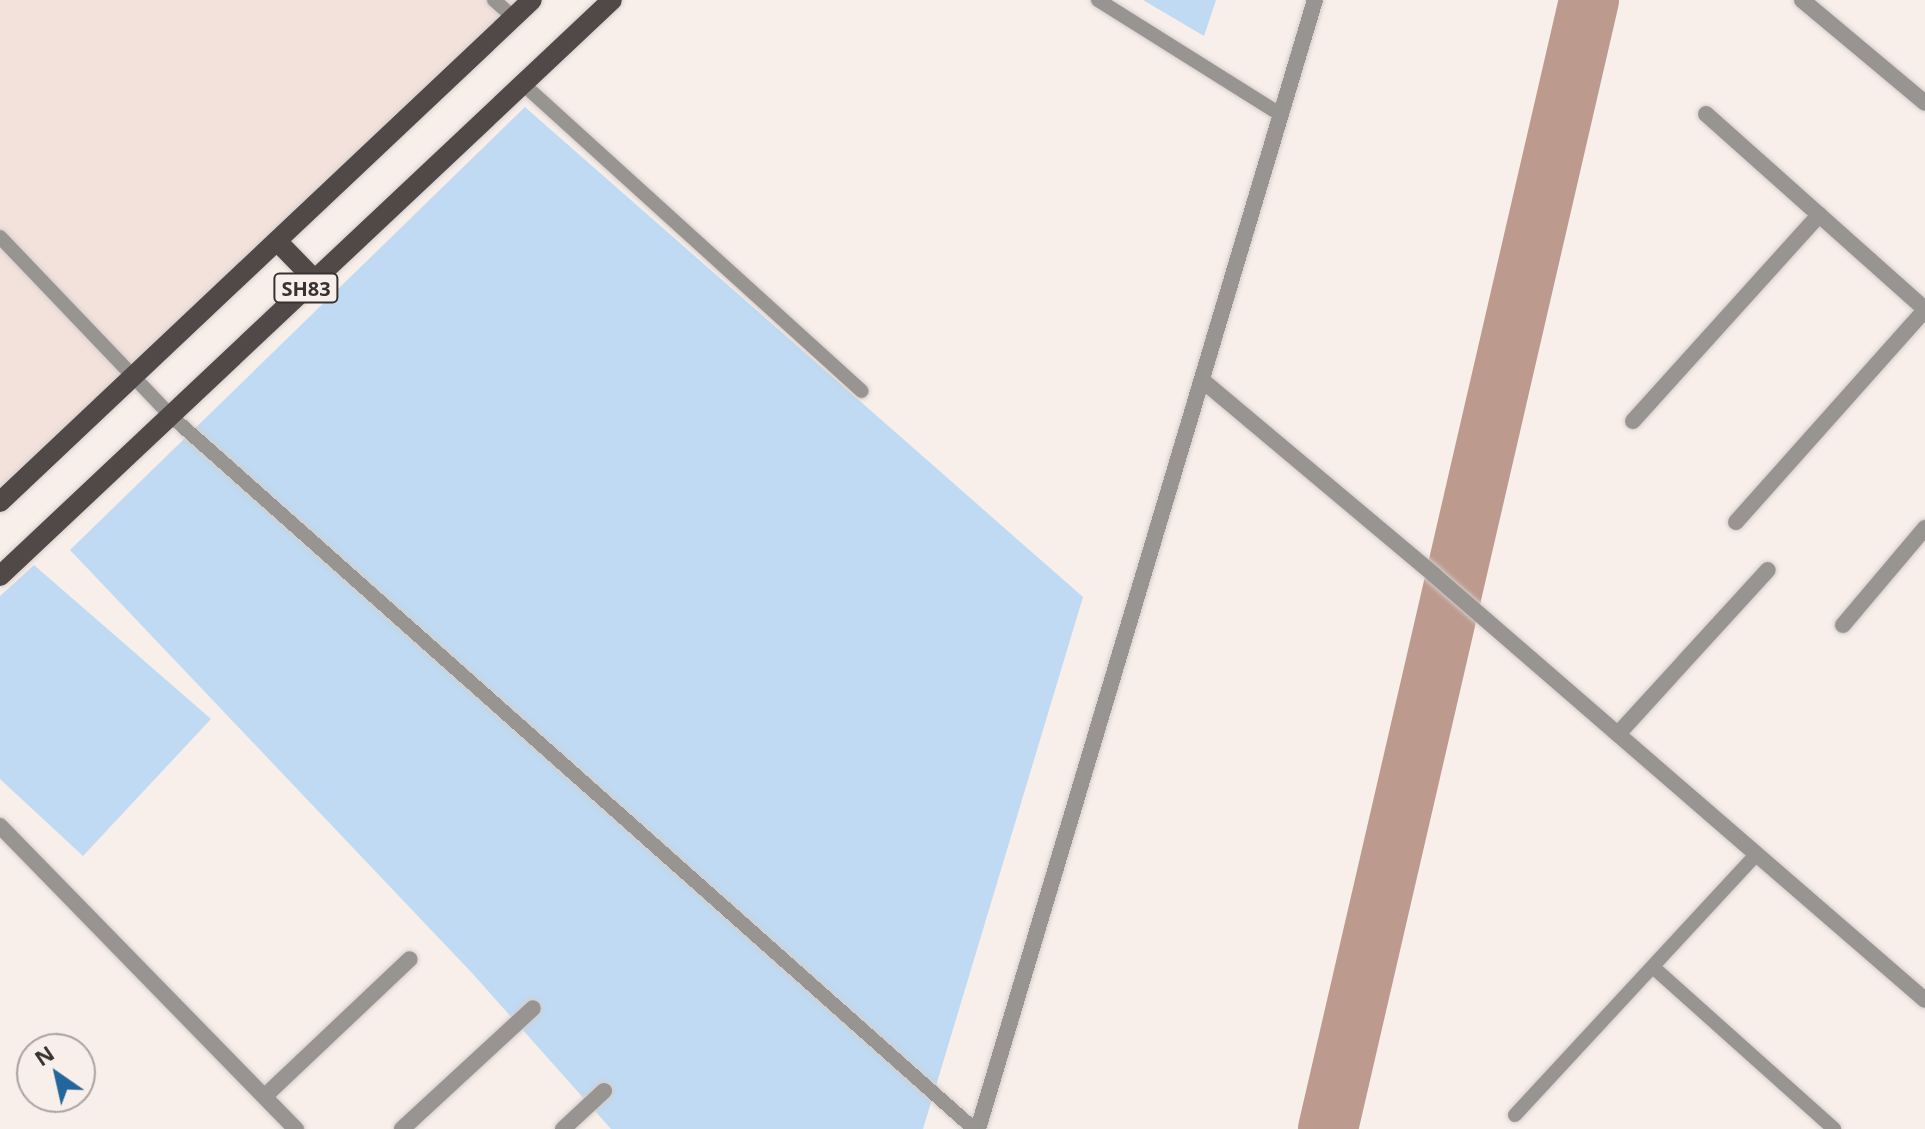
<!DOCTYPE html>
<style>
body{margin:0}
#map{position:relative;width:1925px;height:1129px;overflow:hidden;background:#f8efeb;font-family:"Noto Sans",sans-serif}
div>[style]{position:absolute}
.built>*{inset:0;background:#f3e2dc}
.river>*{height:60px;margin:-30px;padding:0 30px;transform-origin:30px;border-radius:30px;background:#bc9b8e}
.building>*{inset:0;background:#bfdaf2}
.roads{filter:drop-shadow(0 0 2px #d5cdca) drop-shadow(0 0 2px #d5cdca)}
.service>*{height:14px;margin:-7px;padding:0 7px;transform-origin:7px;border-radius:7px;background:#989492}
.minor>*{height:16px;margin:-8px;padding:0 8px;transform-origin:8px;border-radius:8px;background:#989492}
.tertiary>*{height:16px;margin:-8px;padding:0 8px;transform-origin:8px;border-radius:8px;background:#989492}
.primary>*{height:20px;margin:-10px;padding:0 10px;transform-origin:10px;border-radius:10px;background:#504947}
span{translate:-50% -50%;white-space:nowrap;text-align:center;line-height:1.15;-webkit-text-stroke:6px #f8efeb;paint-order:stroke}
.shield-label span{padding:2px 6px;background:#f8efeb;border:2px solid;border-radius:6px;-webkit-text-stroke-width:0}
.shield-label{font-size:20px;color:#363231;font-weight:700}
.north{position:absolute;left:16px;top:1033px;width:80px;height:80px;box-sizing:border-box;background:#f8efeb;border:2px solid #aaa3a1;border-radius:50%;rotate:326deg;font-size:22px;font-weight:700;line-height:32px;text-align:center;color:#363231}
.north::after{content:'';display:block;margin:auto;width:28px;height:36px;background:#22669b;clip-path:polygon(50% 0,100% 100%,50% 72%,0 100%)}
</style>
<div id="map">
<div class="built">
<div style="clip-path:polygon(0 0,542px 0,0 509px)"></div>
</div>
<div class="river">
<div style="left:1328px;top:1129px;width:1159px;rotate:-76.98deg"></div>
</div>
<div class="building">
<div style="clip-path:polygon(1143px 0,1216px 0,1204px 36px)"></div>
<div style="clip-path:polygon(525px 107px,1083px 597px,923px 1129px,611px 1129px,472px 973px,70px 550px)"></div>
<div style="clip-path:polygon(34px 565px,211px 719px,83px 856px,0 779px,0 596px)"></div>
</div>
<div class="roads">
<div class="service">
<div style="left:494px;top:0;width:25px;rotate:42deg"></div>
<div style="left:1098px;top:0;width:216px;rotate:32.1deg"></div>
<div style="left:523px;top:84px;width:457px;rotate:42.2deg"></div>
<div style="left:0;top:237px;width:248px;rotate:46.3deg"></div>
<div style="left:171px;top:416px;width:1074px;rotate:41.6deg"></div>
<div style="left:1653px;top:967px;width:243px;rotate:41.8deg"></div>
<div style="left:1515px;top:1115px;width:356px;rotate:-47.2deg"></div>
</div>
<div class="minor">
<div style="left:1802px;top:0;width:160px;rotate:39.9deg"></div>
<div style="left:1706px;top:114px;width:293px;rotate:41.7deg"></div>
<div style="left:1202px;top:380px;width:303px;rotate:40deg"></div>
<div style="left:1434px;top:575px;width:649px;rotate:40.88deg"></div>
<div style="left:1633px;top:421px;width:278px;rotate:-47.9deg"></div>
<div style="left:1736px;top:522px;width:284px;rotate:-48.3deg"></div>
<div style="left:1843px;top:625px;width:127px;rotate:-49.8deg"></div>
<div style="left:1618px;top:734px;width:222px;rotate:-47.6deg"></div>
<div style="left:0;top:826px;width:424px;rotate:45.7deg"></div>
<div style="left:265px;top:1096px;width:199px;rotate:-43.4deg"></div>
<div style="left:402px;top:1129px;width:178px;rotate:-42.7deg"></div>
<div style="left:563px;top:1129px;width:56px;rotate:-42.8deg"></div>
</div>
<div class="tertiary">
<div style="left:978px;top:1129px;width:1178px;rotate:-73.38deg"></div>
</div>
<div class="primary">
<div style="left:277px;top:241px;width:54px;rotate:45.7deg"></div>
<div style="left:0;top:502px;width:731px;rotate:-43.34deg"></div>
<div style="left:0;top:576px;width:840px;rotate:-43.26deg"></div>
</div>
</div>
<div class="shield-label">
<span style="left:306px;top:288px">SH83</span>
</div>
<div class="north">N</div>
</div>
